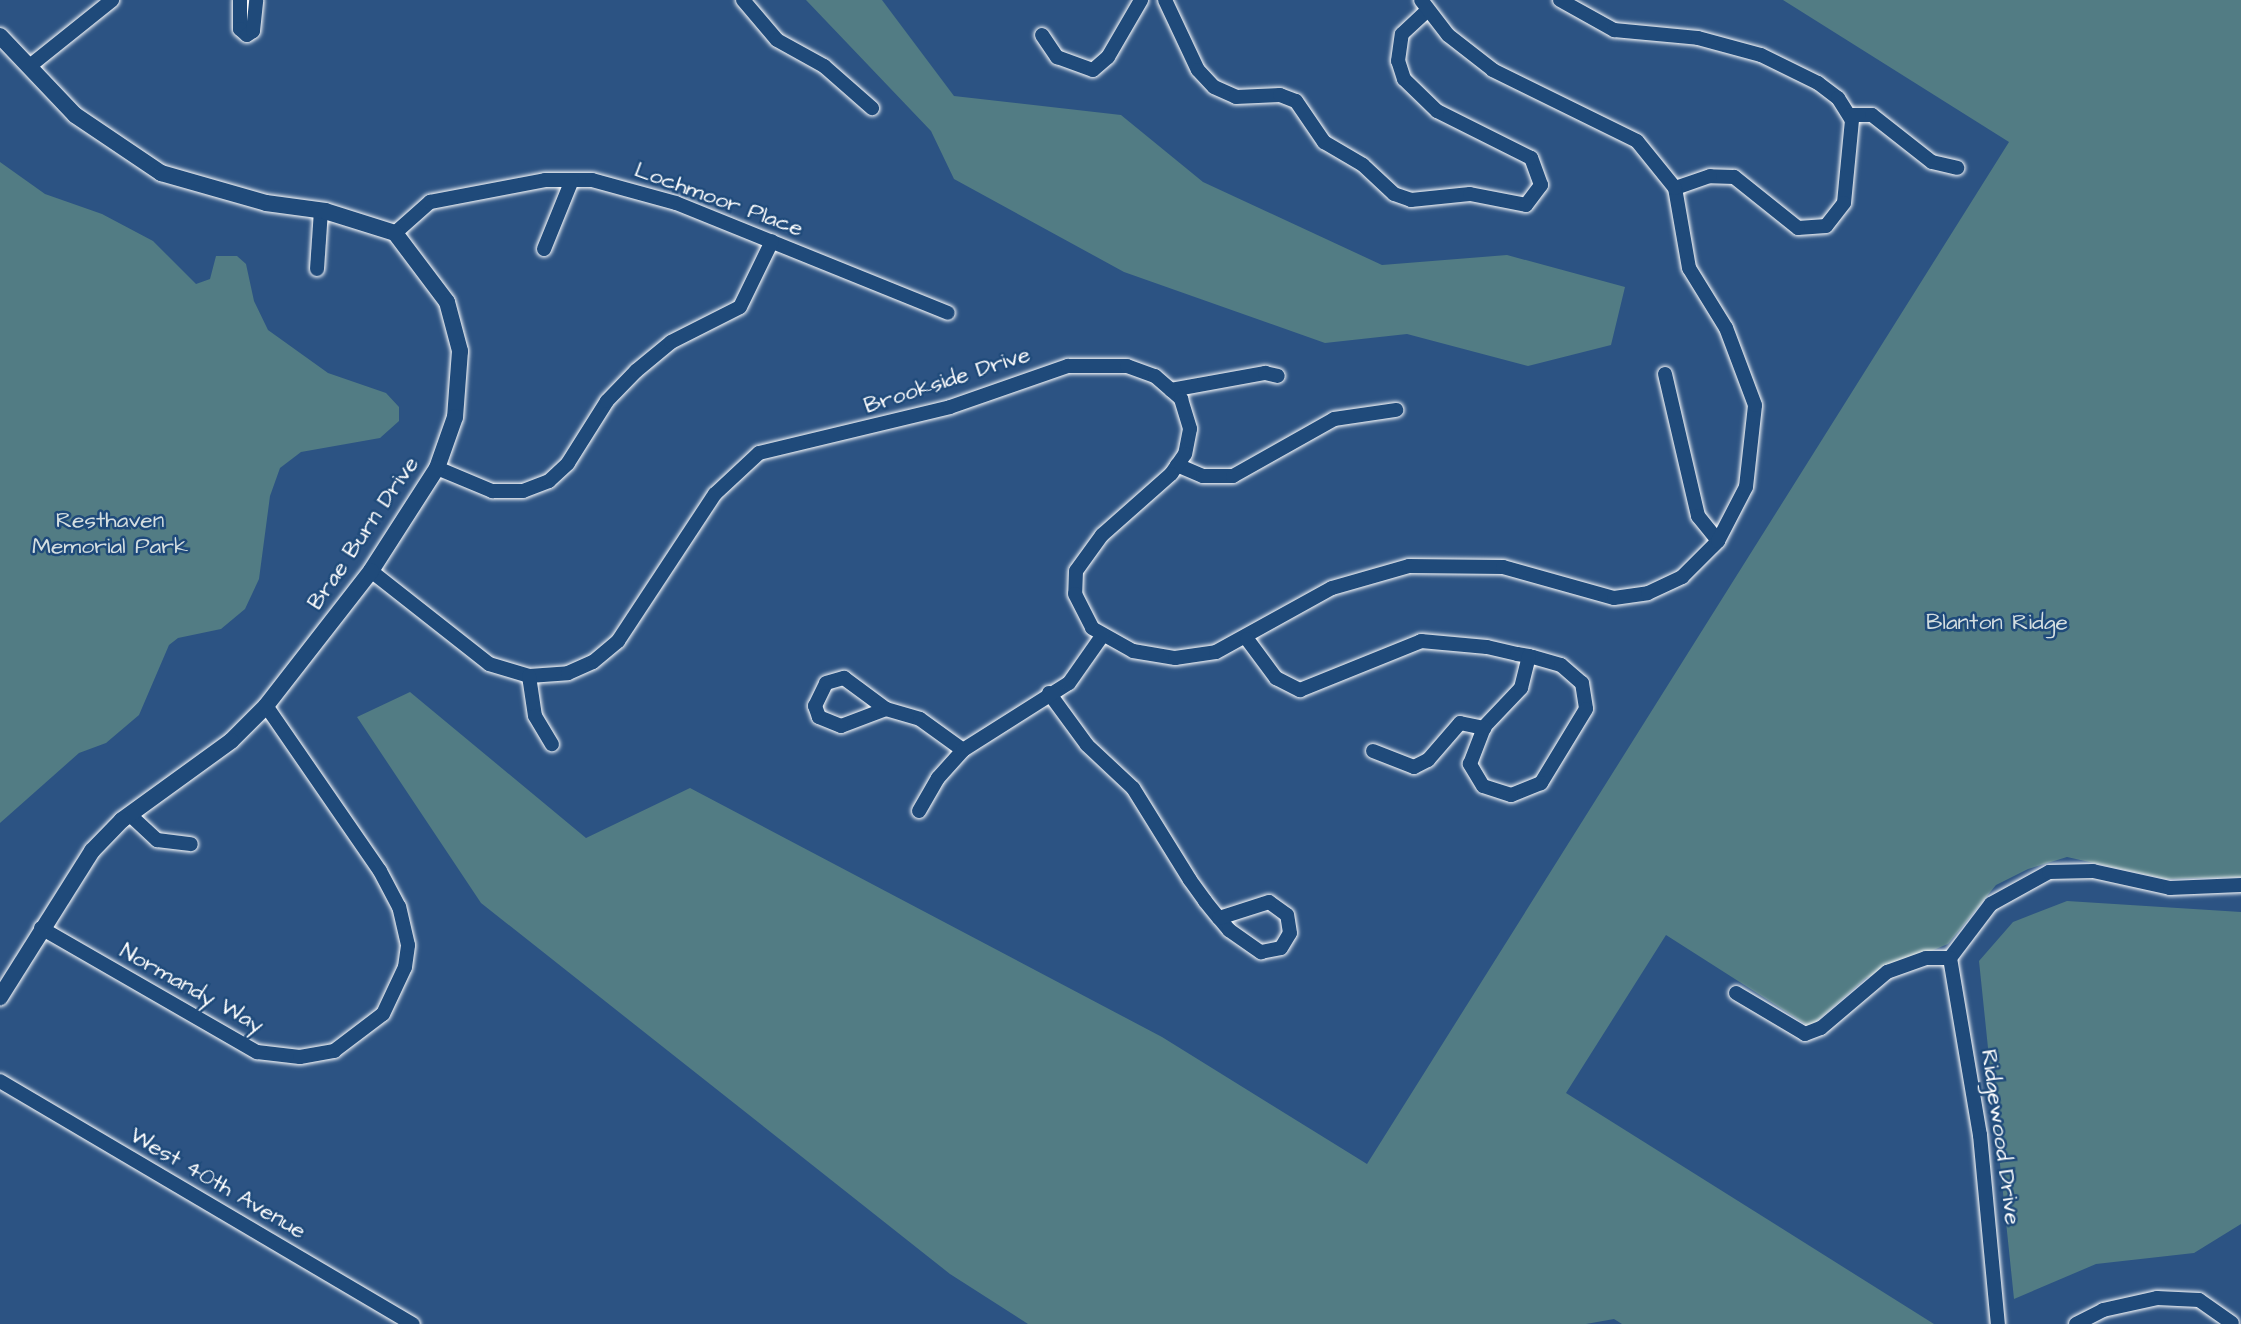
<!DOCTYPE html>
<style>
body{margin:0}
#map{position:relative;width:2241px;height:1324px;overflow:hidden;background:#2c5383;font-family:"Architects Daughter",sans-serif}
div>[style]{position:absolute}
.green>*{inset:0;background:#527c84}
.roads{filter:drop-shadow(0 0 2px #fff) drop-shadow(0 0 2px #fff)}
.minor>*{height:14px;margin:-7px;padding:0 7px;transform-origin:7px;border-radius:7px;background:#1f4a7a}
.tertiary>*{height:16px;margin:-8px;padding:0 8px;transform-origin:8px;border-radius:8px;background:#1f4a7a}
span{translate:-50% -50%;white-space:nowrap;text-align:center;line-height:1.15;-webkit-text-stroke:5px #1f4a7a;paint-order:stroke}
.street-label{font-size:23px;color:#fff}
.park-label{font-size:23px;color:#d4dee0}
</style>
<div id="map">
<div class="green">
<div style="clip-path:polygon(806px 0,882px 0,954px 96px,1121px 115px,1203px 182px,1382px 265px,1507px 255px,1625px 287px,1611px 345px,1528px 366px,1407px 334px,1325px 343px,1124px 272px,954px 179px,931px 131px)"></div>
<div style="clip-path:polygon(1783px 0,2241px 0,2241px 877px,2166px 879px,2067px 857px,2028px 869px,1996px 885px,1948px 944px,1866px 978px,1810px 1027px,1666px 935px,1566px 1093px,1934px 1324px,1622px 1324px,1614px 1319px,1586px 1324px,1028px 1324px,950px 1274px,481px 903px,357px 717px,410px 692px,586px 838px,690px 788px,1162px 1037px,1367px 1164px,2009px 142px)"></div>
<div style="clip-path:polygon(0 162px,45px 194px,102px 214px,153px 241px,196px 284px,210px 279px,216px 256px,237px 256px,246px 264px,254px 301px,268px 330px,328px 373px,386px 393px,399px 407px,399px 421px,380px 438px,301px 452px,280px 468px,270px 496px,259px 579px,245px 609px,221px 629px,178px 638px,169px 645px,139px 715px,106px 743px,79px 753px,0 823px)"></div>
<div style="clip-path:polygon(2067px 901px,2241px 912px,2241px 1224px,2194px 1253px,2096px 1264px,2014px 1299px,1979px 961px,2013px 922px)"></div>
</div>
<div class="roads">
<div class="minor">
<div style="left:240px;top:0;width:29px;rotate:90deg"></div>
<div style="left:240px;top:29px;width:9px;rotate:41deg"></div>
<div style="left:247px;top:35px;width:7px;rotate:-34deg"></div>
<div style="left:253px;top:31px;width:31px;rotate:-84deg"></div>
<div style="left:743px;top:0;width:52px;rotate:49.6deg"></div>
<div style="left:777px;top:40px;width:54px;rotate:29deg"></div>
<div style="left:824px;top:66px;width:64px;rotate:41.2deg"></div>
<div style="left:1165px;top:0;width:77px;rotate:64.8deg"></div>
<div style="left:1198px;top:70px;width:23px;rotate:47deg"></div>
<div style="left:1214px;top:87px;width:24px;rotate:24deg"></div>
<div style="left:1236px;top:97px;width:44px;rotate:-2.6deg"></div>
<div style="left:1280px;top:95px;width:17px;rotate:21deg"></div>
<div style="left:1296px;top:101px;width:50px;rotate:55.7deg"></div>
<div style="left:1324px;top:142px;width:45px;rotate:30.5deg"></div>
<div style="left:1363px;top:165px;width:42px;rotate:43.1deg"></div>
<div style="left:1394px;top:194px;width:18px;rotate:19deg"></div>
<div style="left:1411px;top:200px;width:59px;rotate:-5.8deg"></div>
<div style="left:1470px;top:194px;width:57px;rotate:11.1deg"></div>
<div style="left:1526px;top:205px;width:25px;rotate:-53deg"></div>
<div style="left:1541px;top:185px;width:29px;rotate:-110deg"></div>
<div style="left:1531px;top:158px;width:105px;rotate:-153.4deg"></div>
<div style="left:1437px;top:111px;width:46px;rotate:-135.9deg"></div>
<div style="left:1404px;top:79px;width:19px;rotate:-108deg"></div>
<div style="left:1398px;top:61px;width:27px;rotate:-82deg"></div>
<div style="left:1402px;top:34px;width:35px;rotate:-43deg"></div>
<div style="left:1560px;top:0;width:62px;rotate:29.1deg"></div>
<div style="left:1614px;top:30px;width:84px;rotate:5.4deg"></div>
<div style="left:1698px;top:38px;width:65px;rotate:15.1deg"></div>
<div style="left:1761px;top:55px;width:64px;rotate:26.2deg"></div>
<div style="left:1818px;top:83px;width:25px;rotate:37deg"></div>
<div style="left:1838px;top:98px;width:26px;rotate:58deg"></div>
<div style="left:1852px;top:120px;width:83px;rotate:95.5deg"></div>
<div style="left:1844px;top:203px;width:29px;rotate:128deg"></div>
<div style="left:1826px;top:226px;width:28px;rotate:176deg"></div>
<div style="left:1798px;top:228px;width:82px;rotate:-141.4deg"></div>
<div style="left:1734px;top:177px;width:24px;rotate:-178deg"></div>
<div style="left:1710px;top:176px;width:37px;rotate:161deg"></div>
<div style="left:1042px;top:35px;width:27px;rotate:56deg"></div>
<div style="left:1057px;top:57px;width:38px;rotate:20deg"></div>
<div style="left:1093px;top:70px;width:20px;rotate:-41deg"></div>
<div style="left:1108px;top:57px;width:66px;rotate:-59.9deg"></div>
<div style="left:31px;top:65px;width:104px;rotate:-38.7deg"></div>
<div style="left:1850px;top:115px;width:22px"></div>
<div style="left:1872px;top:115px;width:76px;rotate:38.1deg"></div>
<div style="left:1932px;top:162px;width:26px;rotate:13deg"></div>
<div style="left:395px;top:233px;width:47px;rotate:-41.5deg"></div>
<div style="left:430px;top:202px;width:117px;rotate:-10.8deg"></div>
<div style="left:545px;top:180px;width:47px"></div>
<div style="left:592px;top:180px;width:87px;rotate:15.3deg"></div>
<div style="left:676px;top:203px;width:293px;rotate:22deg"></div>
<div style="left:544px;top:249px;width:74px;rotate:-67.9deg"></div>
<div style="left:317px;top:269px;width:59px;rotate:-86.1deg"></div>
<div style="left:1665px;top:374px;width:146px;rotate:76.9deg"></div>
<div style="left:1698px;top:516px;width:32px;rotate:51deg"></div>
<div style="left:1171px;top:390px;width:96px;rotate:-10.3deg"></div>
<div style="left:1265px;top:373px;width:13px;rotate:13deg"></div>
<div style="left:1177px;top:465px;width:28px;rotate:23deg"></div>
<div style="left:1203px;top:476px;width:30px"></div>
<div style="left:1233px;top:476px;width:116px;rotate:-29.4deg"></div>
<div style="left:1334px;top:419px;width:63px;rotate:-8.3deg"></div>
<div style="left:437px;top:468px;width:60px;rotate:22.7deg"></div>
<div style="left:492px;top:491px;width:31px"></div>
<div style="left:523px;top:491px;width:28px;rotate:-21deg"></div>
<div style="left:549px;top:481px;width:26px;rotate:-43deg"></div>
<div style="left:568px;top:463px;width:73px;rotate:-57.8deg"></div>
<div style="left:607px;top:401px;width:42px;rotate:-46deg"></div>
<div style="left:636px;top:371px;width:45px;rotate:-39.6deg"></div>
<div style="left:671px;top:342px;width:77px;rotate:-26.9deg"></div>
<div style="left:740px;top:307px;width:73px;rotate:-64.1deg"></div>
<div style="left:371px;top:571px;width:150px;rotate:38.2deg"></div>
<div style="left:489px;top:664px;width:42px;rotate:16.7deg"></div>
<div style="left:529px;top:676px;width:39px;rotate:-4deg"></div>
<div style="left:568px;top:673px;width:27px;rotate:-24deg"></div>
<div style="left:593px;top:662px;width:33px;rotate:-40deg"></div>
<div style="left:618px;top:641px;width:176px;rotate:-56.6deg"></div>
<div style="left:715px;top:494px;width:60px;rotate:-43deg"></div>
<div style="left:759px;top:453px;width:196px;rotate:-13.5deg"></div>
<div style="left:950px;top:407px;width:125px;rotate:-19.2deg"></div>
<div style="left:1068px;top:366px;width:59px"></div>
<div style="left:1127px;top:366px;width:30px;rotate:20deg"></div>
<div style="left:1155px;top:376px;width:35px;rotate:41deg"></div>
<div style="left:1181px;top:399px;width:31px;rotate:73deg"></div>
<div style="left:1190px;top:429px;width:25px;rotate:101deg"></div>
<div style="left:1185px;top:454px;width:24px;rotate:125deg"></div>
<div style="left:1171px;top:474px;width:92px;rotate:138.5deg"></div>
<div style="left:1102px;top:535px;width:44px;rotate:125.8deg"></div>
<div style="left:1076px;top:571px;width:23px;rotate:92deg"></div>
<div style="left:1075px;top:594px;width:38px;rotate:63deg"></div>
<div style="left:1092px;top:628px;width:47px;rotate:29.3deg"></div>
<div style="left:1133px;top:651px;width:43px;rotate:9.5deg"></div>
<div style="left:1175px;top:658px;width:41px;rotate:-8.3deg"></div>
<div style="left:1216px;top:652px;width:132px;rotate:-28.9deg"></div>
<div style="left:1332px;top:588px;width:80px;rotate:-15.9deg"></div>
<div style="left:1409px;top:566px;width:94px;rotate:0.6deg"></div>
<div style="left:1503px;top:567px;width:115px;rotate:15.6deg"></div>
<div style="left:1614px;top:598px;width:34px;rotate:-8deg"></div>
<div style="left:1648px;top:593px;width:38px;rotate:-25deg"></div>
<div style="left:1682px;top:577px;width:51px;rotate:-45deg"></div>
<div style="left:1718px;top:541px;width:61px;rotate:-62.6deg"></div>
<div style="left:1746px;top:487px;width:82px;rotate:-83.7deg"></div>
<div style="left:1755px;top:405px;width:82px;rotate:-110.6deg"></div>
<div style="left:1726px;top:328px;width:70px;rotate:-121.7deg"></div>
<div style="left:1689px;top:268px;width:81px;rotate:-99.9deg"></div>
<div style="left:1675px;top:188px;width:60px;rotate:-129deg"></div>
<div style="left:1637px;top:141px;width:161px;rotate:-153.8deg"></div>
<div style="left:1493px;top:70px;width:57px;rotate:-142.1deg"></div>
<div style="left:1448px;top:35px;width:44px;rotate:-127.6deg"></div>
<div style="left:1247px;top:639px;width:49px;rotate:53.4deg"></div>
<div style="left:1276px;top:678px;width:27px;rotate:27deg"></div>
<div style="left:1300px;top:690px;width:131px;rotate:-22deg"></div>
<div style="left:1421px;top:641px;width:66px;rotate:5.2deg"></div>
<div style="left:1487px;top:647px;width:31px;rotate:13deg"></div>
<div style="left:1517px;top:654px;width:12px;rotate:9deg"></div>
<div style="left:1529px;top:656px;width:4px;rotate:14deg"></div>
<div style="left:1533px;top:657px;width:29px;rotate:16deg"></div>
<div style="left:1561px;top:665px;width:28px;rotate:41deg"></div>
<div style="left:1582px;top:683px;width:26px;rotate:81deg"></div>
<div style="left:1586px;top:709px;width:87px;rotate:121.3deg"></div>
<div style="left:1541px;top:783px;width:32px;rotate:158deg"></div>
<div style="left:1511px;top:795px;width:29px;rotate:-162deg"></div>
<div style="left:1483px;top:786px;width:26px;rotate:-121deg"></div>
<div style="left:1470px;top:764px;width:40px;rotate:-69deg"></div>
<div style="left:1484px;top:727px;width:54px;rotate:-46.5deg"></div>
<div style="left:1521px;top:688px;width:33px;rotate:-76deg"></div>
<div style="left:529px;top:676px;width:40px;rotate:81.5deg"></div>
<div style="left:535px;top:716px;width:33px;rotate:59deg"></div>
<div style="left:1049px;top:693px;width:64px;rotate:53.8deg"></div>
<div style="left:1087px;top:745px;width:63px;rotate:43.1deg"></div>
<div style="left:1133px;top:788px;width:108px;rotate:58.2deg"></div>
<div style="left:1190px;top:880px;width:26px;rotate:54deg"></div>
<div style="left:1205px;top:901px;width:22px;rotate:51deg"></div>
<div style="left:1219px;top:918px;width:16px;rotate:50deg"></div>
<div style="left:1229px;top:930px;width:39px;rotate:35deg"></div>
<div style="left:1261px;top:952px;width:20px;rotate:-11deg"></div>
<div style="left:1281px;top:948px;width:17px;rotate:-59deg"></div>
<div style="left:1290px;top:933px;width:18px;rotate:-99deg"></div>
<div style="left:1287px;top:915px;width:22px;rotate:-144deg"></div>
<div style="left:1269px;top:902px;width:52px;rotate:162.3deg"></div>
<div style="left:886px;top:709px;width:48px;rotate:159.3deg"></div>
<div style="left:841px;top:726px;width:24px;rotate:-158deg"></div>
<div style="left:819px;top:717px;width:12px;rotate:-110deg"></div>
<div style="left:815px;top:706px;width:25px;rotate:-64deg"></div>
<div style="left:826px;top:683px;width:19px;rotate:-16deg"></div>
<div style="left:844px;top:678px;width:52px;rotate:36.4deg"></div>
<div style="left:886px;top:709px;width:35px;rotate:16deg"></div>
<div style="left:920px;top:719px;width:53px;rotate:35.8deg"></div>
<div style="left:1373px;top:751px;width:44px;rotate:21.3deg"></div>
<div style="left:1414px;top:767px;width:16px;rotate:-27deg"></div>
<div style="left:1428px;top:760px;width:49px;rotate:-49.1deg"></div>
<div style="left:1460px;top:723px;width:25px;rotate:12deg"></div>
<div style="left:919px;top:811px;width:38px;rotate:-60deg"></div>
<div style="left:938px;top:778px;width:38px;rotate:-48deg"></div>
<div style="left:963px;top:750px;width:125px;rotate:-32.3deg"></div>
<div style="left:1069px;top:683px;width:57px;rotate:-54.9deg"></div>
<div style="left:130px;top:815px;width:37px;rotate:43deg"></div>
<div style="left:157px;top:840px;width:34px;rotate:7deg"></div>
<div style="left:41px;top:928px;width:249px;rotate:29.9deg"></div>
<div style="left:257px;top:1052px;width:43px;rotate:6.6deg"></div>
<div style="left:300px;top:1057px;width:35px;rotate:-10deg"></div>
<div style="left:334px;top:1051px;width:61px;rotate:-37.1deg"></div>
<div style="left:383px;top:1014px;width:52px;rotate:-64.9deg"></div>
<div style="left:405px;top:967px;width:22px;rotate:-82deg"></div>
<div style="left:408px;top:945px;width:39px;rotate:-103deg"></div>
<div style="left:399px;top:907px;width:41px;rotate:-117.8deg"></div>
<div style="left:380px;top:871px;width:201px;rotate:-124.6deg"></div>
<div style="left:1950px;top:958px;width:180px;rotate:80.4deg"></div>
<div style="left:1980px;top:1135px;width:190px;rotate:84.6deg"></div>
<div style="left:1950px;top:958px;width:68px;rotate:-52.8deg"></div>
<div style="left:1991px;top:904px;width:66px;rotate:-28.9deg"></div>
<div style="left:2049px;top:872px;width:44px;rotate:-1.3deg"></div>
<div style="left:2093px;top:871px;width:79px;rotate:12.4deg"></div>
<div style="left:2170px;top:888px;width:71px;rotate:-2.4deg"></div>
<div style="left:1736px;top:993px;width:80px;rotate:30.7deg"></div>
<div style="left:1805px;top:1034px;width:17px;rotate:-21deg"></div>
<div style="left:1821px;top:1028px;width:87px;rotate:-40.3deg"></div>
<div style="left:1887px;top:972px;width:41px;rotate:-19.7deg"></div>
<div style="left:1926px;top:958px;width:24px"></div>
<div style="left:0;top:1081px;width:479px;rotate:30.5deg"></div>
<div style="left:2076px;top:1324px;width:30px;rotate:-27deg"></div>
<div style="left:2103px;top:1310px;width:55px;rotate:-12.5deg"></div>
<div style="left:2157px;top:1298px;width:42px;rotate:2.7deg"></div>
<div style="left:2199px;top:1300px;width:40px;rotate:34.9deg"></div>
</div>
<div class="tertiary">
<div style="left:0;top:36px;width:109px;rotate:46.5deg"></div>
<div style="left:75px;top:115px;width:104px;rotate:34deg"></div>
<div style="left:161px;top:173px;width:109px;rotate:15.9deg"></div>
<div style="left:266px;top:203px;width:60px;rotate:7.7deg"></div>
<div style="left:325px;top:211px;width:73px;rotate:17.4deg"></div>
<div style="left:395px;top:233px;width:86px;rotate:53deg"></div>
<div style="left:447px;top:302px;width:51px;rotate:75.1deg"></div>
<div style="left:460px;top:351px;width:66px;rotate:94.3deg"></div>
<div style="left:455px;top:417px;width:54px;rotate:109.4deg"></div>
<div style="left:437px;top:468px;width:122px;rotate:122.7deg"></div>
<div style="left:371px;top:571px;width:171px;rotate:127.9deg"></div>
<div style="left:266px;top:706px;width:49px;rotate:135deg"></div>
<div style="left:231px;top:741px;width:135px;rotate:144.1deg"></div>
<div style="left:122px;top:820px;width:43px;rotate:134.1deg"></div>
<div style="left:92px;top:851px;width:173px;rotate:122.2deg"></div>
</div>
</div>
<div class="street-label">
<span style="left:719px;top:199px;rotate:20deg">Lochmoor Place</span>
<span style="left:947px;top:380px;rotate:-18deg">Brookside Drive</span>
<span style="left:363px;top:533px;rotate:-56deg">Brae Burn Drive</span>
<span style="left:192px;top:988px;rotate:29deg">Normandy Way</span>
<span style="left:2001px;top:1137px;rotate:82deg">Ridgewood Drive</span>
<span style="left:218px;top:1183px;rotate:30deg">West 40th Avenue</span>
</div>
<div class="park-label">
<span style="left:110px;top:533px">Resthaven<br>Memorial Park</span>
<span style="left:1997px;top:622px">Blanton Ridge</span>
</div>
</div>
